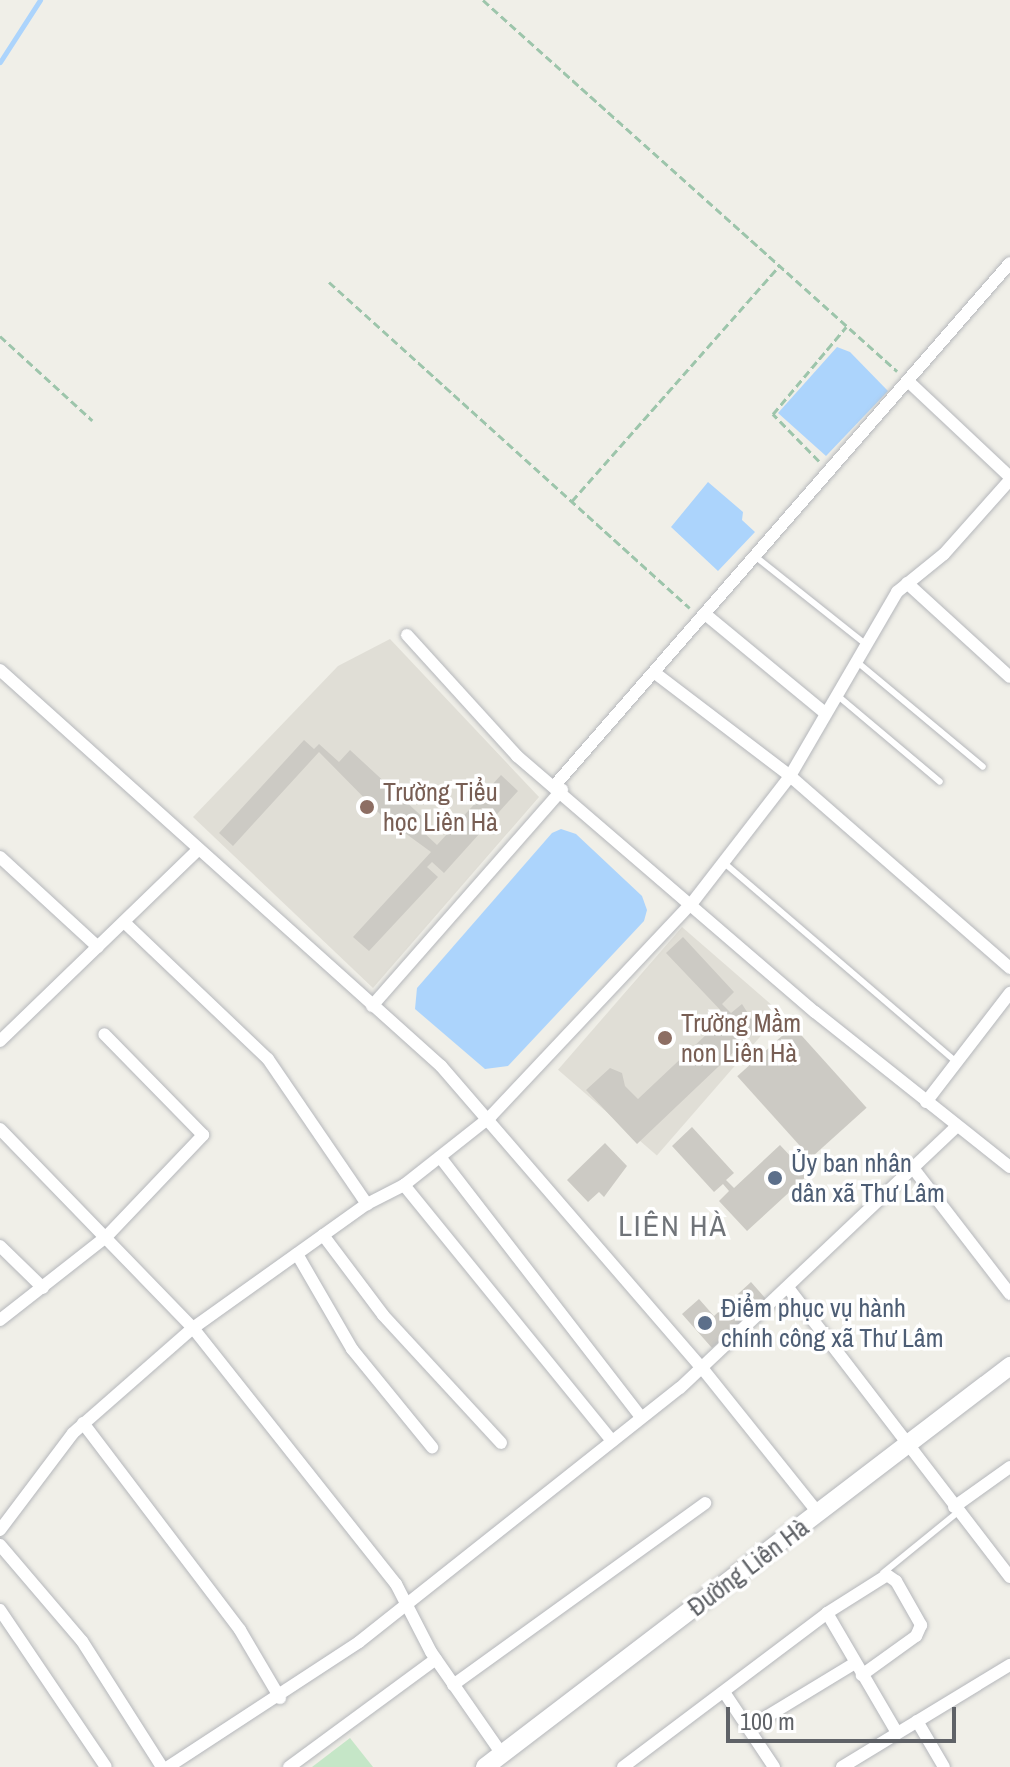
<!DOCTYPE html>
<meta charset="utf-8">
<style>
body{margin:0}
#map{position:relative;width:1010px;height:1767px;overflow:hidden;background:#f0efe8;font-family:"Archivo Narrow",sans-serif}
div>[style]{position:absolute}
.education>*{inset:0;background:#e0ded6;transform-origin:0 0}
.green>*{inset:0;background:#c5e6c7}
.water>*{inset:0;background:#acd4fc}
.stream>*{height:5px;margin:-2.5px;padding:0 2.5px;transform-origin:2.5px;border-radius:2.5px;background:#acd4fc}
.building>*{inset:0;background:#cccac4;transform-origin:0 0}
.path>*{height:3px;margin-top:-1.5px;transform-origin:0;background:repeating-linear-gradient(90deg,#9dc5ab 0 8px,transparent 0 12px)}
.roads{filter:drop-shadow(0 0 2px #b5b7bb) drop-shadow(0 0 2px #b5b7bb)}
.lane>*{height:6px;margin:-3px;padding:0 3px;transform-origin:3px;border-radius:3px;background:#fff}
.street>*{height:12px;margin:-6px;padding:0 6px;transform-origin:6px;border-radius:6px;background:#fff}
.secondary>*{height:18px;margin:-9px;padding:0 9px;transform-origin:9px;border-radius:9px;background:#fff}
.dots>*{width:22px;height:22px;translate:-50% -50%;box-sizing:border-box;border:4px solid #fff;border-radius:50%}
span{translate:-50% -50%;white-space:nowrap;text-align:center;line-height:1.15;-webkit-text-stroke:7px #fff;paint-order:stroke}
.education-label{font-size:26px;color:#785e54}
.left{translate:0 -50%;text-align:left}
.service-label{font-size:26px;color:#4e5e75}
.street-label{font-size:26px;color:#5f6267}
.quarter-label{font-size:30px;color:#707479;letter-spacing:2px}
.scale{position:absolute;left:726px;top:1707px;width:230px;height:36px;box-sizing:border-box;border:4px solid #5f6267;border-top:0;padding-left:10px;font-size:24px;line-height:28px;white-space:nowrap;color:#5f6267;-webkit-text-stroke:6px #fff;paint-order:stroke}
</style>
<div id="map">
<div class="education">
<div style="clip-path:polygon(390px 639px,539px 797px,373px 988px,193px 817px,338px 666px)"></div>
<div style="left:682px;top:927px;width:131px;height:189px;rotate:41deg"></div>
</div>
<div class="green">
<div style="clip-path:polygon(350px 1738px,373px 1767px,312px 1767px)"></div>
</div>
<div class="water">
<div style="clip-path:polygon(837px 347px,850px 352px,888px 391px,826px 456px,778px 413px)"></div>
<div style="clip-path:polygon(708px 482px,743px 512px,742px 520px,755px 532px,718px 571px,671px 527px)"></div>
<div style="clip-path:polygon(561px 829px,576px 834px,642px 896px,647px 910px,644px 921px,508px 1066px,485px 1069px,415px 1009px,417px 988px,552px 833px)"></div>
</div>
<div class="stream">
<div style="left:0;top:62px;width:74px;rotate:-57.2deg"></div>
</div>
<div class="building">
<div style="clip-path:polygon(304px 740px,314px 749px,319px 744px,339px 762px,350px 750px,429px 823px,422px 831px,437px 845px,501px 775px,518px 791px,444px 873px,432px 862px,427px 867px,438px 877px,369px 951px,353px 937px,431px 852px,383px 817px,319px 752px,233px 846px,219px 833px)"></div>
<div style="clip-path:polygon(683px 937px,734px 992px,722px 1004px,731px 1013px,742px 1004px,758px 1029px,637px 1144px,586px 1090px,610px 1068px,622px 1073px,625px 1086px,638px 1099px,726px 1016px,666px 953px)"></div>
<div style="left:793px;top:1026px;width:110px;height:75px;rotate:48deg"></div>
<div style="clip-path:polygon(692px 1127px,734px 1173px,726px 1180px,734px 1188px,780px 1145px,808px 1175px,747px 1231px,719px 1201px,729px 1191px,723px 1184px,714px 1192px,672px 1146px)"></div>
<div style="clip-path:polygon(605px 1143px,627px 1166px,604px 1197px,599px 1192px,588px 1202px,567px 1180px)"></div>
<div style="clip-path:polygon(751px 1282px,766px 1299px,712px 1348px,682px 1314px,699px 1299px,714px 1316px)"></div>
</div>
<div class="path">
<div style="left:483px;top:0;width:556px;rotate:41.86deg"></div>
<div style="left:329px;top:282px;width:486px;rotate:42.1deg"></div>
<div style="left:0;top:336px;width:125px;rotate:42.4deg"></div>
<div style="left:819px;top:461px;width:66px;rotate:-134.4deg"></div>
<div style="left:773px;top:414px;width:114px;rotate:-50deg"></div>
<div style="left:572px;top:501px;width:315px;rotate:-48.6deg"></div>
</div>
<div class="roads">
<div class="lane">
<div style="left:756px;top:557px;width:138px;rotate:38.5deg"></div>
<div style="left:856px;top:661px;width:165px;rotate:39.8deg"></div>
<div style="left:838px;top:696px;width:133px;rotate:40.1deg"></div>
<div style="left:723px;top:862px;width:307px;rotate:40.6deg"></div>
<div style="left:883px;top:1573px;width:97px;rotate:-39.1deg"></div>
</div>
<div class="street">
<div style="left:909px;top:382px;width:139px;rotate:43.2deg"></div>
<div style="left:907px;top:583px;width:139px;rotate:42.4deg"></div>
<div style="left:705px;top:614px;width:156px;rotate:39.5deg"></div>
<div style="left:407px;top:635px;width:164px;rotate:47.7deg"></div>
<div style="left:517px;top:756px;width:393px;rotate:40.7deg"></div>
<div style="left:815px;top:1012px;width:249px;rotate:38.5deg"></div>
<div style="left:0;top:670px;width:593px;rotate:41.92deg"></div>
<div style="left:441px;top:1066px;width:399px;rotate:49.2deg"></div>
<div style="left:702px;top:1368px;width:186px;rotate:51.3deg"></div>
<div style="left:655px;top:673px;width:170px;rotate:37.3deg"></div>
<div style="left:790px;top:776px;width:292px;rotate:41.1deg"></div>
<div style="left:556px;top:784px;width:691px;rotate:-48.93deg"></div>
<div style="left:0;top:857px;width:133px;rotate:42.6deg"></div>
<div style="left:124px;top:922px;width:199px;rotate:43.6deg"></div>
<div style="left:268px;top:1059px;width:176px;rotate:55.7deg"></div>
<div style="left:372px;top:1006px;width:288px;rotate:-48.7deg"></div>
<div style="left:0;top:1041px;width:274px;rotate:-44deg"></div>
<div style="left:926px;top:1102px;width:138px;rotate:-52.4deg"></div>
<div style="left:0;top:1129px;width:277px;rotate:45.9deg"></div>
<div style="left:193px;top:1328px;width:327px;rotate:51.6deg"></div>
<div style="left:396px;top:1584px;width:76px;rotate:62.8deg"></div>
<div style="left:431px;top:1652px;width:124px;rotate:55.2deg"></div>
<div style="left:440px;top:1157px;width:329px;rotate:52.3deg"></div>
<div style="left:913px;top:1168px;width:159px;rotate:52.4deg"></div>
<div style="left:404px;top:1185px;width:330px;rotate:50.9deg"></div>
<div style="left:323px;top:1235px;width:100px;rotate:53.1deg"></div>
<div style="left:383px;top:1315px;width:174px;rotate:47.3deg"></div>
<div style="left:0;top:1246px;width:60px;rotate:44.3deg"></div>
<div style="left:297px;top:1254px;width:110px;rotate:59.9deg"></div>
<div style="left:352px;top:1349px;width:127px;rotate:50.8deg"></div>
<div style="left:789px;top:1289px;width:363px;rotate:52.5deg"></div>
<div style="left:0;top:1320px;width:135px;rotate:-38.1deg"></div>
<div style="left:106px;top:1237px;width:141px;rotate:-46.4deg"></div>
<div style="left:203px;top:1135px;width:141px;rotate:-134.4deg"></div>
<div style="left:83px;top:1423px;width:260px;rotate:52.8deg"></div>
<div style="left:240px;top:1630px;width:79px;rotate:59.5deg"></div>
<div style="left:954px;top:1507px;width:69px;rotate:-35.5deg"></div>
<div style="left:0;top:1530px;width:121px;rotate:-53deg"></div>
<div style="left:73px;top:1433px;width:159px;rotate:-41.2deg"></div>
<div style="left:193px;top:1328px;width:214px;rotate:-35.5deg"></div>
<div style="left:367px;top:1204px;width:42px;rotate:-27.2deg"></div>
<div style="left:404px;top:1185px;width:110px;rotate:-38.3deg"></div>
<div style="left:490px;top:1117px;width:294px;rotate:-46.7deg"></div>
<div style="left:692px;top:903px;width:160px;rotate:-52.3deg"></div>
<div style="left:790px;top:776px;width:213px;rotate:-59.8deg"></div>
<div style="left:897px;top:592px;width:60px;rotate:-39deg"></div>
<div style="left:944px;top:554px;width:99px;rotate:-48.3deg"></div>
<div style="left:0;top:1545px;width:126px;rotate:49.5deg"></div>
<div style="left:82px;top:1641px;width:149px;rotate:57.6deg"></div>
<div style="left:0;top:1610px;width:189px;rotate:56deg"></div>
<div style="left:827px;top:1613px;width:139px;rotate:59.7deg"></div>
<div style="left:453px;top:1685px;width:311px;rotate:-35.8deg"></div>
<div style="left:724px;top:1692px;width:90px;rotate:56.3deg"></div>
<div style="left:917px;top:1721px;width:53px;rotate:59.6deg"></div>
<div style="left:748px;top:1728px;width:125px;rotate:-31.3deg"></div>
<div style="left:168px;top:1767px;width:228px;rotate:-33.2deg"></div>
<div style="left:359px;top:1642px;width:409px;rotate:-38.4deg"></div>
<div style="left:680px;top:1388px;width:381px;rotate:-43.4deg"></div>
<div style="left:289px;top:1767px;width:182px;rotate:-36.3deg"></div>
<div style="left:623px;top:1767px;width:256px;rotate:-37deg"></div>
<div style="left:827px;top:1613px;width:71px;rotate:-32.3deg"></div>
<div style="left:887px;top:1575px;width:11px;rotate:34deg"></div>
<div style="left:896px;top:1581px;width:51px;rotate:60.4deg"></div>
<div style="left:921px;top:1625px;width:12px;rotate:114deg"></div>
<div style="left:916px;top:1636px;width:67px;rotate:144.2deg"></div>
<div style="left:842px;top:1767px;width:197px;rotate:-31.3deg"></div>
</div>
<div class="secondary">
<div style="left:485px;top:1767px;width:661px;rotate:-37.37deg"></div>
</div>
</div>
<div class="dots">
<div style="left:367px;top:807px;background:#8d6e63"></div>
<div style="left:665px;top:1038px;background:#8d6e63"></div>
<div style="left:775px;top:1178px;background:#5c6f8a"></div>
<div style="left:705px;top:1323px;background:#5c6f8a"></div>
</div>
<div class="education-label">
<span class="left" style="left:383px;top:807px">Trường Tiểu<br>học Liên Hà</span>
<span class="left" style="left:681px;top:1038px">Trường Mầm<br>non Liên Hà</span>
</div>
<div class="service-label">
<span class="left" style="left:791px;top:1178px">Ủy ban nhân<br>dân xã Thư Lâm</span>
<span class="left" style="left:721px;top:1323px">Điểm phục vụ hành<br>chính công xã Thư Lâm</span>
</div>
<div class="street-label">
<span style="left:748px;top:1567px;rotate:-37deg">Đường Liên Hà</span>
</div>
<div class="quarter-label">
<span style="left:673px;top:1225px">LIÊN HÀ</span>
</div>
<div class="scale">100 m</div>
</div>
